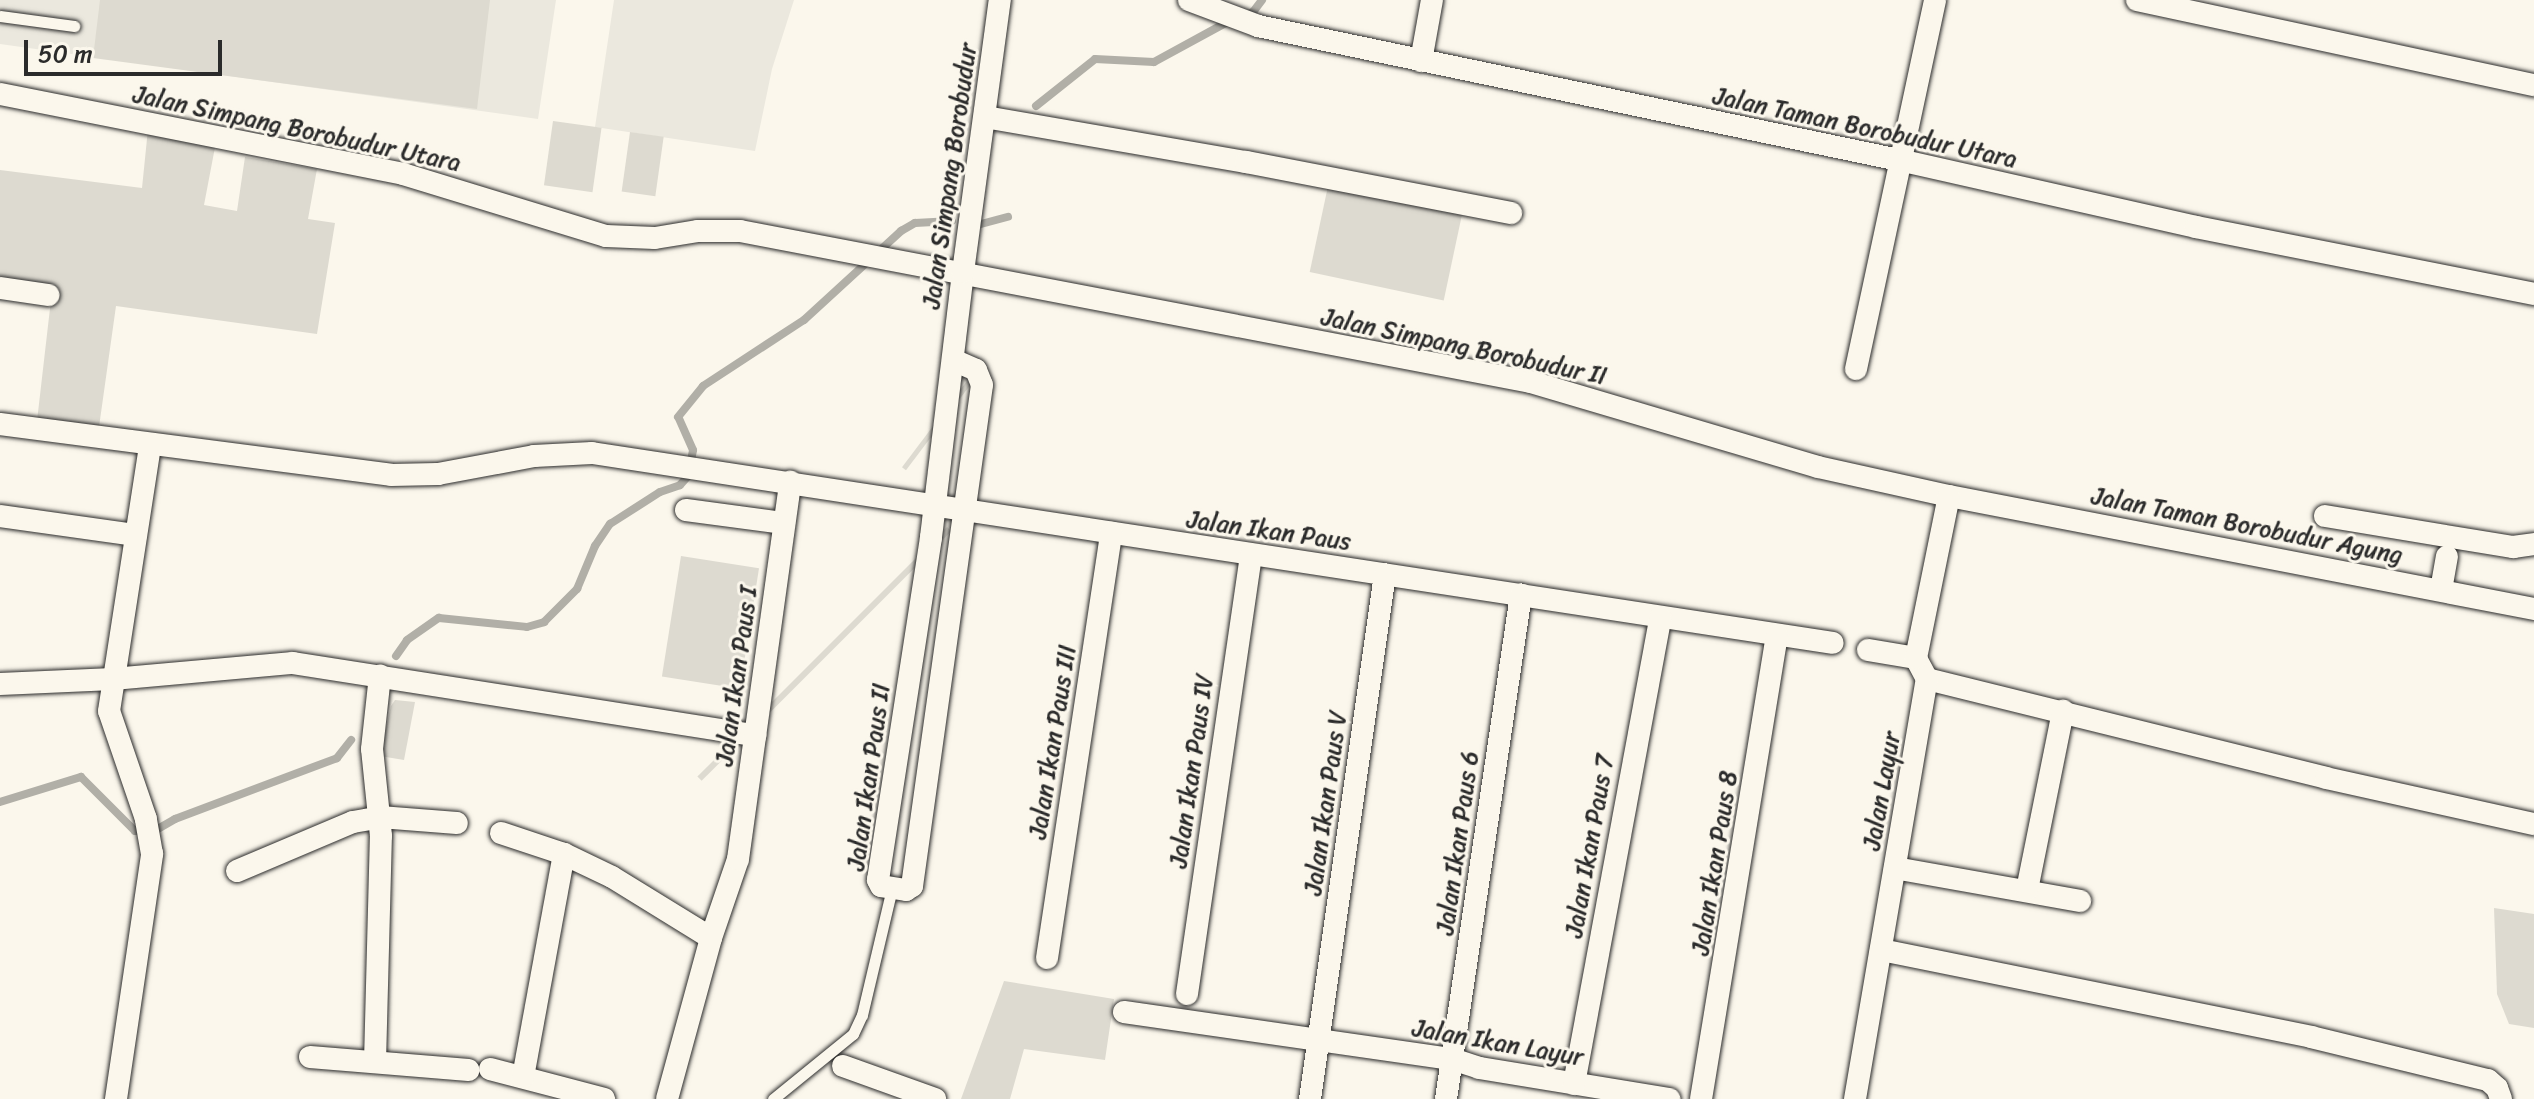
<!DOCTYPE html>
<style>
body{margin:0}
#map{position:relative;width:2534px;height:1099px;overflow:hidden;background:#fbf7ec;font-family:Sriracha,sans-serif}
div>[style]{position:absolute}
.built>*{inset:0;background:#ebe8de}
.green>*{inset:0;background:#dddad0;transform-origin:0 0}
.stream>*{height:8px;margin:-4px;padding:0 4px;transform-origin:4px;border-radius:4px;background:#b1afa7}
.roads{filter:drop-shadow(0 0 2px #2b2b2b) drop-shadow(0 0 2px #2b2b2b)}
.lane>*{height:11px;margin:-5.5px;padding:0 5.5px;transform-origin:5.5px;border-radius:5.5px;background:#fbf7ec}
.street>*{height:22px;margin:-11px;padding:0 11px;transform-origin:11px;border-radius:11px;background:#fbf7ec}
span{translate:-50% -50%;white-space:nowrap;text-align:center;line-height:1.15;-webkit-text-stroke:6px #fbf7ec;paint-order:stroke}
.street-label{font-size:24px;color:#2b2b2b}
.scale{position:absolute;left:24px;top:40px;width:198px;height:36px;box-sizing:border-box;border:4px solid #2b2b2b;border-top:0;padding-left:10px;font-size:24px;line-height:28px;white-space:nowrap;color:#2b2b2b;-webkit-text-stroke:6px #fbf7ec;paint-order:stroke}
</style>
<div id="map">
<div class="built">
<div style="clip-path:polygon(0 0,556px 0,538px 119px,0 44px)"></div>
<div style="clip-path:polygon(614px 0,794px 0,772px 69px,755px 151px,595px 127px)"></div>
</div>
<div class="green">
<div style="clip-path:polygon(100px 0,490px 0,477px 109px,93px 58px)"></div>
<div style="left:553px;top:121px;width:49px;height:65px;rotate:8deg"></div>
<div style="clip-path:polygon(148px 129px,216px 142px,204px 205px,237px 211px,245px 157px,317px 169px,308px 219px,335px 223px,317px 334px,116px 306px,99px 427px,37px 421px,52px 291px,0 283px,0 170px,142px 188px)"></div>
<div style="left:630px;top:132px;width:34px;height:60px;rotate:8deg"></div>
<div style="left:1328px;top:186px;width:137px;height:88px;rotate:12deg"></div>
<div style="left:967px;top:381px;width:5px;height:108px;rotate:37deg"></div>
<div style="left:947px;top:527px;width:6px;height:353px;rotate:45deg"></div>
<div style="left:681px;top:556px;width:79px;height:122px;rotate:9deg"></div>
<div style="clip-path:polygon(395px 700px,415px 702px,404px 760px,380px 756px,391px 706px)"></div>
<div style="clip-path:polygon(2494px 908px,2534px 914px,2534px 1028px,2509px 1024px,2497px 994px)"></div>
<div style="clip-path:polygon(1004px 981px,1114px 999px,1105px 1060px,1024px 1049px,1010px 1099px,961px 1099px)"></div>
</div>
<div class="stream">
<div style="left:1244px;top:16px;width:10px;rotate:-24deg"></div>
<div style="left:1253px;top:12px;width:15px;rotate:-53deg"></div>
<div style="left:1036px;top:106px;width:75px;rotate:-38.5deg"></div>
<div style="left:1095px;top:59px;width:59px;rotate:2.9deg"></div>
<div style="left:1154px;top:62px;width:88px;rotate:-28.6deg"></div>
<div style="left:981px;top:224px;width:28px;rotate:-15deg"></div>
<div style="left:396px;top:656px;width:19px;rotate:-55deg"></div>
<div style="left:407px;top:640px;width:39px;rotate:-35deg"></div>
<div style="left:439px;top:618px;width:88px;rotate:5.8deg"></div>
<div style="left:527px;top:627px;width:18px;rotate:-16deg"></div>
<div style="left:544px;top:622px;width:47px;rotate:-45deg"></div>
<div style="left:577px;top:589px;width:47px;rotate:-67.3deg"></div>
<div style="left:595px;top:546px;width:27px;rotate:-56deg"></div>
<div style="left:610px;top:524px;width:59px;rotate:-32.6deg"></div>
<div style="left:660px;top:492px;width:21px;rotate:-19deg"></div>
<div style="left:680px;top:485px;width:12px;rotate:-48deg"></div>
<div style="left:688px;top:476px;width:26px;rotate:-79deg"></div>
<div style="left:693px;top:450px;width:36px;rotate:-114deg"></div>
<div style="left:678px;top:417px;width:40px;rotate:-51deg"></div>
<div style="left:703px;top:386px;width:121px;rotate:-33.2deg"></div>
<div style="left:804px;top:320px;width:132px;rotate:-42.5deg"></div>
<div style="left:901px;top:231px;width:16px;rotate:-30deg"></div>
<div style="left:915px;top:223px;width:37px;rotate:-3deg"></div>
<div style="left:0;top:802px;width:85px;rotate:-17.2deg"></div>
<div style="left:81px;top:777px;width:76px;rotate:45deg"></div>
<div style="left:135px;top:831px;width:21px;rotate:-3deg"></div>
<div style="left:156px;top:830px;width:22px;rotate:-30deg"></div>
<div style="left:175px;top:819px;width:173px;rotate:-20.6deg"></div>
<div style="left:337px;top:758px;width:23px;rotate:-52deg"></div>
</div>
<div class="roads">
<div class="lane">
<div style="left:0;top:16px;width:75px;rotate:7.7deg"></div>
<div style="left:773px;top:1099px;width:103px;rotate:-39.1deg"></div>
<div style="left:853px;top:1034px;width:21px;rotate:-65deg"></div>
<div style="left:862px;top:1015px;width:130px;rotate:-76.7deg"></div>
</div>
<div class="street">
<div style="left:1189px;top:0;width:74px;rotate:20.6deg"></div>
<div style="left:1258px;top:26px;width:655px;rotate:11.81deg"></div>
<div style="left:1899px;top:160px;width:304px;rotate:12.7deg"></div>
<div style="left:2196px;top:227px;width:345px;rotate:11.2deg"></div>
<div style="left:2137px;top:0;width:406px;rotate:12.1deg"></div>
<div style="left:1421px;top:61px;width:62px;rotate:-79.8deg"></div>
<div style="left:0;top:94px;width:411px;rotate:11.2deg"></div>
<div style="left:403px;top:174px;width:212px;rotate:17deg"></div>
<div style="left:606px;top:236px;width:49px;rotate:2.3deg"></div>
<div style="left:655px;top:238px;width:44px;rotate:-9.2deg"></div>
<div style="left:698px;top:231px;width:42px"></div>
<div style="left:740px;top:231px;width:805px;rotate:10.81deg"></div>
<div style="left:1531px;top:382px;width:299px;rotate:16.5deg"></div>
<div style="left:1818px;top:467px;width:134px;rotate:12.5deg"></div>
<div style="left:1949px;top:496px;width:596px;rotate:10.93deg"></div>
<div style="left:985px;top:117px;width:265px;rotate:9.8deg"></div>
<div style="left:1246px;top:162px;width:270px;rotate:10.9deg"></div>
<div style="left:0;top:288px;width:49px;rotate:8.3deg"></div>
<div style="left:953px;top:360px;width:25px;rotate:23deg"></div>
<div style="left:976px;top:370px;width:16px;rotate:68deg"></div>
<div style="left:982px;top:385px;width:506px;rotate:97.95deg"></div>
<div style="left:912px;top:886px;width:7px;rotate:146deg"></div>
<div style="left:906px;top:890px;width:25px;rotate:-171deg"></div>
<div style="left:881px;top:886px;width:7px;rotate:-117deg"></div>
<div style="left:878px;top:880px;width:347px;rotate:-81.2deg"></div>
<div style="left:931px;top:537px;width:267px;rotate:-83.1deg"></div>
<div style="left:963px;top:272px;width:275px;rotate:-82.3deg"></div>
<div style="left:1856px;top:369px;width:377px;rotate:-77.9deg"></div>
<div style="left:0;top:424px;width:394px;rotate:7.4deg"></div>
<div style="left:391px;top:475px;width:47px;rotate:-1.2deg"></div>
<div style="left:438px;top:474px;width:98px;rotate:-10.6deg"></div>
<div style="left:534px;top:456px;width:58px;rotate:-3deg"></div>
<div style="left:592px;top:453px;width:1255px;rotate:8.7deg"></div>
<div style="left:686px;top:510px;width:99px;rotate:7.6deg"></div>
<div style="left:0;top:516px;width:137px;rotate:8deg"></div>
<div style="left:2325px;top:516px;width:191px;rotate:9.4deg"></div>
<div style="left:2513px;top:547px;width:21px;rotate:-8deg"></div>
<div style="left:2441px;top:590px;width:34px;rotate:-80deg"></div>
<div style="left:1868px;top:650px;width:49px;rotate:9.5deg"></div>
<div style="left:1927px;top:679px;width:411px;rotate:13.9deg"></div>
<div style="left:2326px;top:778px;width:213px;rotate:12.5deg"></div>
<div style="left:0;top:684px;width:113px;rotate:-2.5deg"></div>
<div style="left:113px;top:679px;width:181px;rotate:-5.1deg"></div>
<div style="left:293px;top:663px;width:468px;rotate:8.9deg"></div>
<div style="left:501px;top:833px;width:66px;rotate:18.4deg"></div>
<div style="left:564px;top:854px;width:53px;rotate:25.6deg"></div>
<div style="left:612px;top:877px;width:116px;rotate:31.6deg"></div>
<div style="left:1895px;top:868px;width:188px;rotate:10.1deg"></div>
<div style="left:237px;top:871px;width:126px;rotate:-22.9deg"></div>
<div style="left:353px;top:822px;width:27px;rotate:-10deg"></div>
<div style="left:380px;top:817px;width:77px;rotate:4.5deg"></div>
<div style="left:2027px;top:890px;width:183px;rotate:-78.6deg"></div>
<div style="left:1881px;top:950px;width:439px;rotate:11.4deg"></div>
<div style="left:2311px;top:1037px;width:182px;rotate:13.7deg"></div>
<div style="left:2488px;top:1080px;width:12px;rotate:42deg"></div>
<div style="left:2497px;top:1088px;width:12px;rotate:70deg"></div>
<div style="left:1047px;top:958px;width:430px;rotate:-81.4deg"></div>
<div style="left:1187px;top:994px;width:444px;rotate:-81.7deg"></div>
<div style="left:1124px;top:1012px;width:331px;rotate:8.2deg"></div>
<div style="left:1452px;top:1059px;width:28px;rotate:18deg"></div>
<div style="left:1479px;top:1068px;width:193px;rotate:9.3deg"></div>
<div style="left:310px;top:1057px;width:159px;rotate:4.7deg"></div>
<div style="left:375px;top:1062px;width:226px;rotate:-88.5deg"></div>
<div style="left:381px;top:836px;width:87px;rotate:-95.9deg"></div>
<div style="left:372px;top:749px;width:74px;rotate:-83.8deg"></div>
<div style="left:843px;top:1066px;width:98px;rotate:19.7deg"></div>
<div style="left:490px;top:1069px;width:118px;rotate:14.7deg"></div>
<div style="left:523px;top:1077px;width:227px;rotate:-79.6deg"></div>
<div style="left:1574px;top:1084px;width:474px;rotate:-79.5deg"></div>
<div style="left:116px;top:1099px;width:248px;rotate:-81.6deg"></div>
<div style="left:152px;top:854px;width:36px;rotate:-100deg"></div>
<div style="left:146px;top:819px;width:114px;rotate:-108.9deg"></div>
<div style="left:109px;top:711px;width:268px;rotate:-81.2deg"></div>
<div style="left:667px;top:1099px;width:167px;rotate:-74.7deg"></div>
<div style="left:711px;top:938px;width:83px;rotate:-71.1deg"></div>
<div style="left:738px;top:859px;width:381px;rotate:-82.1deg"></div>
<div style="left:1310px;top:1099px;width:530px;rotate:-81.87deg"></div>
<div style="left:1446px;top:1099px;width:510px;rotate:-81.54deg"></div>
<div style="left:1701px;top:1099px;width:470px;rotate:-80.7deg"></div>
<div style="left:1855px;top:1099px;width:426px;rotate:-80.3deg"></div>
<div style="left:1927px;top:679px;width:24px;rotate:-118deg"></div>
<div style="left:1916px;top:658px;width:165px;rotate:-78.5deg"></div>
</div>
</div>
<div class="street-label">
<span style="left:1865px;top:128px;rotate:12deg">Jalan Taman Borobudur Utara</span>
<span style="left:297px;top:129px;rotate:12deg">Jalan Simpang Borobudur Utara</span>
<span style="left:950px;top:176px;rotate:-82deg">Jalan Simpang Borobudur</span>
<span style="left:1464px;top:347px;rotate:12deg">Jalan Simpang Borobudur II</span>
<span style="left:2247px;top:526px;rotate:11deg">Jalan Taman Borobudur Agung</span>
<span style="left:1269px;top:531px;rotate:8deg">Jalan Ikan Paus</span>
<span style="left:737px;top:676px;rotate:-82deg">Jalan Ikan Paus I</span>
<span style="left:1053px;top:742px;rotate:-81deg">Jalan Ikan Paus III</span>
<span style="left:1192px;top:771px;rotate:-82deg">Jalan Ikan Paus IV</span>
<span style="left:869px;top:777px;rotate:-82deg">Jalan Ikan Paus II</span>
<span style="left:1882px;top:791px;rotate:-80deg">Jalan Layur</span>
<span style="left:1326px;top:803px;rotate:-82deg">Jalan Ikan Paus V</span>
<span style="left:1458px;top:843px;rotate:-82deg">Jalan Ikan Paus 6</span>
<span style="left:1590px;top:846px;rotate:-80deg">Jalan Ikan Paus 7</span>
<span style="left:1715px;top:863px;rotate:-81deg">Jalan Ikan Paus 8</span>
<span style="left:1498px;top:1043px;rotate:10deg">Jalan Ikan Layur</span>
</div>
<div class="scale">50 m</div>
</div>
